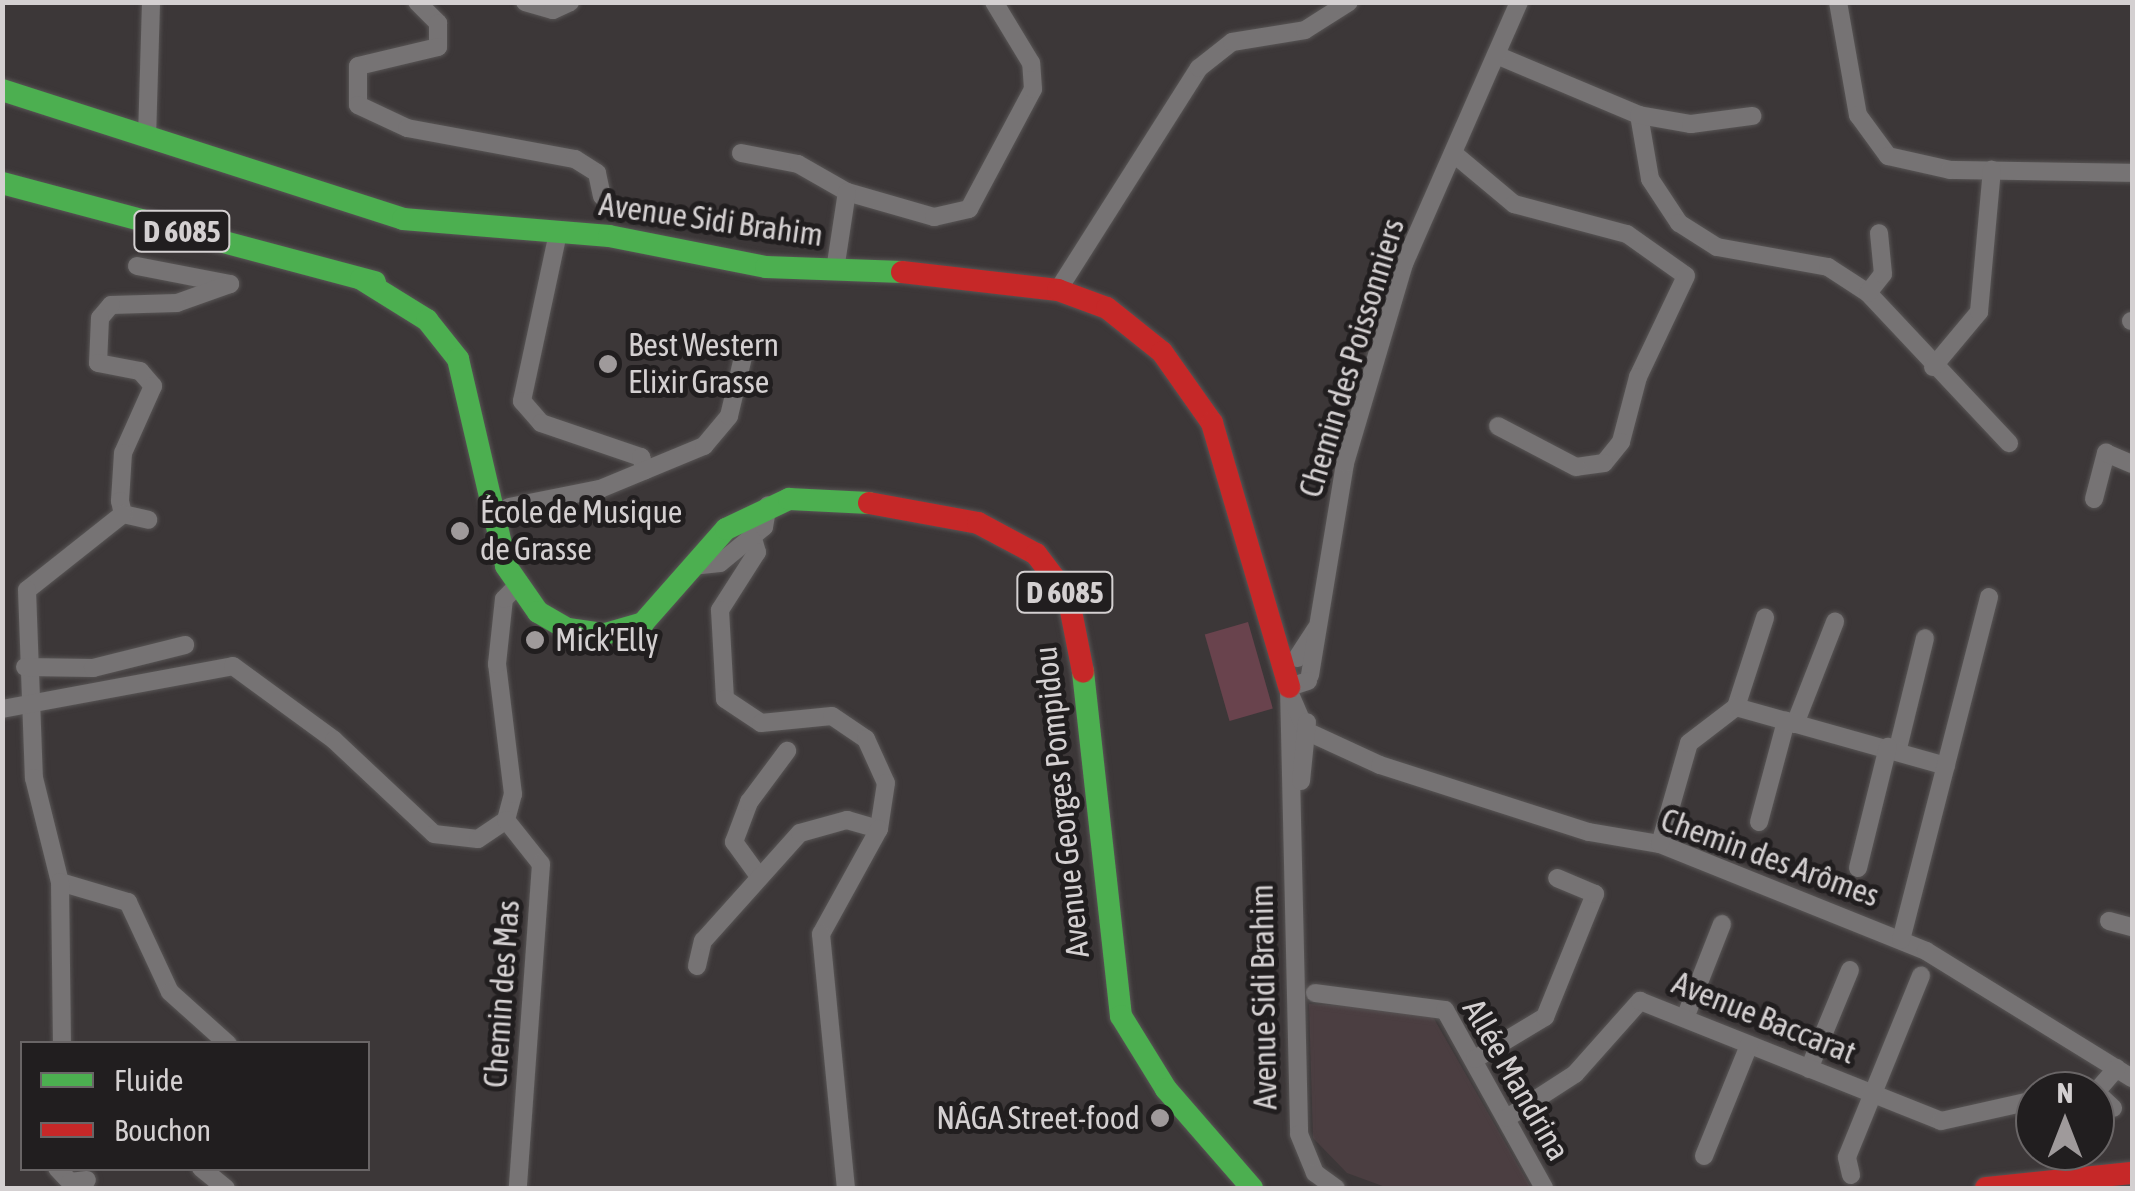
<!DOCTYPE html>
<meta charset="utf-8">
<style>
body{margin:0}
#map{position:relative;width:2135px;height:1191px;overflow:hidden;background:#3c3738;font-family:"Asap Condensed",sans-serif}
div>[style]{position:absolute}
.built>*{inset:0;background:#4b3e41}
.green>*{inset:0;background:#69434d;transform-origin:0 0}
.roads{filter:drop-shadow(0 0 2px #585555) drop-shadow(0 0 2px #585555)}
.street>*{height:18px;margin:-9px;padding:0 9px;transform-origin:9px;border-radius:9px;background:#767374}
.fast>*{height:22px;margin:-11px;padding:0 11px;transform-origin:11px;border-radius:11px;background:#4caf50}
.jam>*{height:22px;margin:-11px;padding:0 11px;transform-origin:11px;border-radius:11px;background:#c62828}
.dots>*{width:28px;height:28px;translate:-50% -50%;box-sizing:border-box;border:5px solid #211e1f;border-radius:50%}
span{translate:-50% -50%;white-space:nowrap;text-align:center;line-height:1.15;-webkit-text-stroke:10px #211e1f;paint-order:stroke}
.shield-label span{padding:2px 8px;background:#211e1f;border:2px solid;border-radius:8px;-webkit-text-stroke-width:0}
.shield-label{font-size:30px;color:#d4d0d1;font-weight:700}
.street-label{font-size:32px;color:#d4d0d1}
.poi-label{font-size:32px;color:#d4d0d1}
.left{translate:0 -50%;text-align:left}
.right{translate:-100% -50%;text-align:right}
.frame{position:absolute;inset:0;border:5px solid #d4d0d1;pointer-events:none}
.legend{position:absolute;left:20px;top:1041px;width:350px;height:130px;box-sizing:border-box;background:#211e1f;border:2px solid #696566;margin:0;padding:12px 18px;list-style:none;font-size:30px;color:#d4d0d1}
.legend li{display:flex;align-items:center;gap:20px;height:50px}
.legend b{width:50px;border:2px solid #696566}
.north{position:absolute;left:2015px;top:1071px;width:100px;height:100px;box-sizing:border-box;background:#211e1f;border:2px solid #696566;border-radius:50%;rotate:0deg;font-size:28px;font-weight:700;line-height:40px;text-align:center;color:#d4d0d1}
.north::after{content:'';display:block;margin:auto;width:35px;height:45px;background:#9f9a9b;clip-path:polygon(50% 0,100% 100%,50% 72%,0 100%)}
</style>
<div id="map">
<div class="built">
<div style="clip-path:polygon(1309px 1004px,1429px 1010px,1531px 1188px,1388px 1188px,1347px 1173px,1313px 1138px)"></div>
</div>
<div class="green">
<div style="left:1248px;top:622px;width:90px;height:45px;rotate:74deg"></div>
</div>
<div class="roads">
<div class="street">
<div style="left:417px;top:2px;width:30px;rotate:45deg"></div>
<div style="left:438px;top:23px;width:24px;rotate:90deg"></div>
<div style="left:438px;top:47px;width:82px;rotate:166.6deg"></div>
<div style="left:358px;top:66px;width:39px;rotate:90deg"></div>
<div style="left:358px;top:105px;width:54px;rotate:25.1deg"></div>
<div style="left:407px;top:128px;width:171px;rotate:10.5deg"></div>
<div style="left:575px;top:159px;width:26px;rotate:32deg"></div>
<div style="left:597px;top:173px;width:24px;rotate:78deg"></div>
<div style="left:525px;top:2px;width:29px;rotate:16deg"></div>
<div style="left:553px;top:10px;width:19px;rotate:-25deg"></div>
<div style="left:1838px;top:2px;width:115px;rotate:80deg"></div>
<div style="left:1858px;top:115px;width:51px;rotate:53.8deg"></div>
<div style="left:1888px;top:156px;width:64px;rotate:12.7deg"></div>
<div style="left:1950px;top:170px;width:182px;rotate:0.9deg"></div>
<div style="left:1501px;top:57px;width:150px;rotate:22.8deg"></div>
<div style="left:1639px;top:115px;width:65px;rotate:80.2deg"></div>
<div style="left:1650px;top:179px;width:53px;rotate:56.6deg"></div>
<div style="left:1679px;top:223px;width:45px;rotate:32.3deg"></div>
<div style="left:1717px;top:247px;width:113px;rotate:10.2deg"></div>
<div style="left:1828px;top:267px;width:48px;rotate:33deg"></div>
<div style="left:1868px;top:293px;width:206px;rotate:46.8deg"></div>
<div style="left:1639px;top:115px;width:53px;rotate:9.8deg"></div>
<div style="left:1691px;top:124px;width:62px;rotate:-7.5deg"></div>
<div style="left:147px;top:138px;width:136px;rotate:-88.3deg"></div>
<div style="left:741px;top:153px;width:58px;rotate:10.9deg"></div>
<div style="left:798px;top:164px;width:56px;rotate:29.7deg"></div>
<div style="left:847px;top:192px;width:91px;rotate:16deg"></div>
<div style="left:934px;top:217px;width:36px;rotate:-13deg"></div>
<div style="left:969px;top:209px;width:136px;rotate:-61.9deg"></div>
<div style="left:1033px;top:89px;width:26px;rotate:-94deg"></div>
<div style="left:1031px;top:63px;width:71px;rotate:-121.2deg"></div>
<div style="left:1453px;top:153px;width:80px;rotate:39.9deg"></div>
<div style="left:1514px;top:204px;width:117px;rotate:14.9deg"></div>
<div style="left:1627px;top:234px;width:72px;rotate:35.4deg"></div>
<div style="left:1686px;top:276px;width:112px;rotate:115.4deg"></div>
<div style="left:1638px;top:377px;width:67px;rotate:104.7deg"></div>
<div style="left:1621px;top:442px;width:27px;rotate:129deg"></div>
<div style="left:1604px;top:463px;width:28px;rotate:172deg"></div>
<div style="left:1576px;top:467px;width:88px;rotate:-152.3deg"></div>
<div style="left:558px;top:233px;width:172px;rotate:102.1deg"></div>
<div style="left:522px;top:401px;width:29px;rotate:49deg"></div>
<div style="left:541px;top:423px;width:106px;rotate:18.8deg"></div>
<div style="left:641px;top:457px;width:14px;rotate:73deg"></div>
<div style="left:137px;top:266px;width:95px;rotate:11deg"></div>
<div style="left:230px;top:284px;width:56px;rotate:160.3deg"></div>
<div style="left:177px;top:303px;width:66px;rotate:178.3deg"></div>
<div style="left:111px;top:305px;width:17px;rotate:130deg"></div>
<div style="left:100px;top:318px;width:45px;rotate:92.5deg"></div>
<div style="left:98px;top:363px;width:43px;rotate:10.8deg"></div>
<div style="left:140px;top:371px;width:20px;rotate:49deg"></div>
<div style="left:153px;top:386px;width:73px;rotate:114.1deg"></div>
<div style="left:123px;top:453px;width:48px;rotate:93.6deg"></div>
<div style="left:120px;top:501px;width:13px;rotate:77deg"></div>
<div style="left:123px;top:514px;width:26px;rotate:13deg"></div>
<div style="left:835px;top:270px;width:79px;rotate:-81.3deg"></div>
<div style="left:1058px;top:290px;width:263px;rotate:-57.6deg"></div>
<div style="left:1199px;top:68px;width:42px;rotate:-38.2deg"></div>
<div style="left:1232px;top:42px;width:74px;rotate:-9.3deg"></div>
<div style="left:1305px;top:30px;width:52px;rotate:-32.5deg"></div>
<div style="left:1868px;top:293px;width:24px;rotate:-52deg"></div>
<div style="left:1883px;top:274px;width:41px;rotate:-95.6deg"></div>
<div style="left:2131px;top:321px;width:1px"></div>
<div style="left:1933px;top:367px;width:72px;rotate:-50.1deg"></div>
<div style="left:1979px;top:312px;width:143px;rotate:-84.8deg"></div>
<div style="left:2094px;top:499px;width:48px;rotate:-75.4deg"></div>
<div style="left:2106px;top:453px;width:28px;rotate:23deg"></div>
<div style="left:509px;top:507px;width:93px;rotate:-11.2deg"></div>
<div style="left:600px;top:489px;width:113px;rotate:-22.5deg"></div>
<div style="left:704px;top:446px;width:39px;rotate:-50deg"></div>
<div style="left:729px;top:416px;width:65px;rotate:-76.6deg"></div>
<div style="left:123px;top:514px;width:122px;rotate:141.6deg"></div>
<div style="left:27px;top:590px;width:188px;rotate:87.9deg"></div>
<div style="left:34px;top:778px;width:107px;rotate:76deg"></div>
<div style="left:60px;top:882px;width:71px;rotate:16.4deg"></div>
<div style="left:128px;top:902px;width:99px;rotate:65deg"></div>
<div style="left:170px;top:992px;width:78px;rotate:41.9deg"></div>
<div style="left:752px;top:535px;width:18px;rotate:74deg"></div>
<div style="left:757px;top:552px;width:69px;rotate:122.5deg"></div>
<div style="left:720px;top:610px;width:89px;rotate:86.8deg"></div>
<div style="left:725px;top:699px;width:43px;rotate:33.7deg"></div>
<div style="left:761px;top:723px;width:71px;rotate:-5.6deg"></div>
<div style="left:832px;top:716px;width:41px;rotate:34.1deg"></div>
<div style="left:866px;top:739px;width:48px;rotate:65.6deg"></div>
<div style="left:886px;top:783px;width:47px;rotate:98.7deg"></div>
<div style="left:692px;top:566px;width:28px;rotate:-6deg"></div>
<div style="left:720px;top:563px;width:57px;rotate:-39.3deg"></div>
<div style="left:764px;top:527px;width:22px;rotate:-80deg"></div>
<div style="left:1297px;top:658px;width:35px;rotate:-57deg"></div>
<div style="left:25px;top:667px;width:68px;rotate:0.8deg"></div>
<div style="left:93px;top:668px;width:95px;rotate:-14deg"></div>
<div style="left:1310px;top:675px;width:215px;rotate:-80.6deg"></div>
<div style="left:1345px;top:463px;width:208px;rotate:-73.5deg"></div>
<div style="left:1404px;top:264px;width:286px;rotate:-66.3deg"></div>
<div style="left:1308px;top:681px;width:20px;rotate:162deg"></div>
<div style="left:1289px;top:687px;width:447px;rotate:88.7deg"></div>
<div style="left:1299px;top:1134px;width:42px;rotate:67.7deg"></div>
<div style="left:1315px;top:1173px;width:26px;rotate:36deg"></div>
<div style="left:1290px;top:694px;width:40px;rotate:66.6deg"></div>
<div style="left:1306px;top:731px;width:81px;rotate:24.7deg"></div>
<div style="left:1380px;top:765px;width:219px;rotate:17.8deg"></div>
<div style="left:1589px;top:832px;width:72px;rotate:9.6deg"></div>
<div style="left:1660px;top:844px;width:287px;rotate:21.9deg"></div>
<div style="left:1926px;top:951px;width:242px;rotate:31.7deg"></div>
<div style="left:1736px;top:707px;width:94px;rotate:-72deg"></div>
<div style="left:2px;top:709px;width:235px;rotate:-10.5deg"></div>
<div style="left:233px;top:666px;width:125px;rotate:36.2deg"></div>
<div style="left:334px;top:740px;width:137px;rotate:43.2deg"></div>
<div style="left:434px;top:834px;width:44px;rotate:6.5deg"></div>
<div style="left:478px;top:839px;width:34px;rotate:-34deg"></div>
<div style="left:506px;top:820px;width:27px;rotate:-75deg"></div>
<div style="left:513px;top:794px;width:131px;rotate:-97deg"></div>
<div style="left:497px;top:664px;width:65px;rotate:-83.9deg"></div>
<div style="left:504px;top:599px;width:17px;rotate:-45deg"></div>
<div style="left:1795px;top:724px;width:110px;rotate:-68.6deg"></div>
<div style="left:1898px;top:748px;width:113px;rotate:-76.2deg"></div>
<div style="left:1301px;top:781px;width:59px;rotate:-84.2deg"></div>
<div style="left:506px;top:820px;width:56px;rotate:51.5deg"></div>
<div style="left:541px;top:864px;width:325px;rotate:94.1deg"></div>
<div style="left:1759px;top:822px;width:105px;rotate:-75deg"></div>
<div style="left:1660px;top:844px;width:105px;rotate:-74deg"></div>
<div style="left:1689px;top:743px;width:59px;rotate:-37.5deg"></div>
<div style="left:1736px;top:707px;width:218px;rotate:15.7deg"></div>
<div style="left:1858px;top:868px;width:125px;rotate:-76.1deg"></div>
<div style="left:758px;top:875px;width:41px;rotate:-126deg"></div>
<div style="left:734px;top:842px;width:43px;rotate:-69.4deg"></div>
<div style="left:749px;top:802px;width:64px;rotate:-53.3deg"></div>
<div style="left:60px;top:882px;width:162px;rotate:89.3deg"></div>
<div style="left:2109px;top:921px;width:24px;rotate:15deg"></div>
<div style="left:1901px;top:940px;width:354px;rotate:-75.6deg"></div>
<div style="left:697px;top:966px;width:26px;rotate:-77deg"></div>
<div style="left:703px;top:941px;width:145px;rotate:-48.1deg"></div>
<div style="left:800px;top:833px;width:49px;rotate:-15.5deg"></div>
<div style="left:847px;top:820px;width:33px;rotate:16deg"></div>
<div style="left:879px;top:829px;width:120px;rotate:118.9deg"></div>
<div style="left:821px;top:934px;width:255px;rotate:84.4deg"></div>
<div style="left:1315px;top:993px;width:131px;rotate:7.5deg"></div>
<div style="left:1445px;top:1010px;width:204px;rotate:60.9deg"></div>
<div style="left:1685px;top:1018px;width:101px;rotate:-68.5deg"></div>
<div style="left:1475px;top:1059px;width:82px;rotate:-31deg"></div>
<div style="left:1545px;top:1017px;width:133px;rotate:-67.9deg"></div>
<div style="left:1595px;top:894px;width:41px;rotate:-157.2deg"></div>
<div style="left:1809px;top:1069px;width:107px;rotate:-67.5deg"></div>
<div style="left:2095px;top:1093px;width:33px;rotate:-49deg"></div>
<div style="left:2097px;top:1093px;width:22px;rotate:43deg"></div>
<div style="left:1507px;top:1118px;width:81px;rotate:-32.9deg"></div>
<div style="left:1575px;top:1074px;width:98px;rotate:-48.3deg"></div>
<div style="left:1640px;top:1001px;width:324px;rotate:21.7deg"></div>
<div style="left:1941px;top:1121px;width:96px;rotate:-12.6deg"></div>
<div style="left:1704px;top:1156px;width:120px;rotate:-67.9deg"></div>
<div style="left:57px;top:1168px;width:19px;rotate:47deg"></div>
<div style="left:70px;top:1182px;width:17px;rotate:-7deg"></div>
<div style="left:201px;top:1168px;width:32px;rotate:39deg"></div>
<div style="left:1851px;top:1175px;width:18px;rotate:-103deg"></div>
<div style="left:1847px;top:1157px;width:196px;rotate:-67.8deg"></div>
</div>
<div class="fast">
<div style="left:2px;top:90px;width:421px;rotate:17.8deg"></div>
<div style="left:403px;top:219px;width:207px;rotate:4.7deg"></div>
<div style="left:609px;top:236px;width:160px;rotate:11.2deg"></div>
<div style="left:766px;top:267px;width:136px;rotate:2.1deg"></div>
<div style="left:2px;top:183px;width:386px;rotate:14.9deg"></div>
<div style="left:361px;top:279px;width:78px;rotate:31.8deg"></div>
<div style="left:427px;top:320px;width:50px;rotate:51.5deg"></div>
<div style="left:458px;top:359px;width:212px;rotate:76.9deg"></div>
<div style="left:506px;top:566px;width:56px;rotate:55.2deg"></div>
<div style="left:538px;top:612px;width:34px;rotate:30deg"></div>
<div style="left:568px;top:629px;width:37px;rotate:8deg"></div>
<div style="left:605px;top:634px;width:40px;rotate:-16deg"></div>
<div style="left:643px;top:623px;width:125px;rotate:-48.6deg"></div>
<div style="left:726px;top:529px;width:70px;rotate:-25.5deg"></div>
<div style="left:789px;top:499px;width:80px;rotate:2.9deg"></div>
<div style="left:1083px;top:672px;width:346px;rotate:83.7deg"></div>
<div style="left:1121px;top:1016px;width:86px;rotate:58.3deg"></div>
<div style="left:1166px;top:1089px;width:131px;rotate:49deg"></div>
</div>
<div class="jam">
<div style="left:902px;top:272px;width:157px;rotate:6.6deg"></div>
<div style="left:1058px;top:290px;width:52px;rotate:20.2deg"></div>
<div style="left:1107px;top:308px;width:70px;rotate:38.7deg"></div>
<div style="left:1162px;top:352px;width:87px;rotate:54.8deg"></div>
<div style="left:1212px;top:423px;width:275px;rotate:73.7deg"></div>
<div style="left:869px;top:503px;width:111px;rotate:10.4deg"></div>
<div style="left:978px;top:523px;width:66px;rotate:28.1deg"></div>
<div style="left:1036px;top:554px;width:53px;rotate:52.7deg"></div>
<div style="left:1068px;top:596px;width:77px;rotate:78.8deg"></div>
<div style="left:1986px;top:1188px;width:147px;rotate:-5.9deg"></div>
</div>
</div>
<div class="dots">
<div style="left:608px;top:364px;background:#9f9a9b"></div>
<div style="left:460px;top:531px;background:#9f9a9b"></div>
<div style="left:535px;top:640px;background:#9f9a9b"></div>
<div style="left:1160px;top:1118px;background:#9f9a9b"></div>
</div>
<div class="shield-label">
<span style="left:182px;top:231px">D 6085</span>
<span style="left:1065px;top:592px">D 6085</span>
</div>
<div class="street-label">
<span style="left:711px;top:220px;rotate:8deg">Avenue Sidi Brahim</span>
<span style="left:1352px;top:358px;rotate:-73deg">Chemin des Poissonniers</span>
<span style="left:1062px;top:802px;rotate:-96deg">Avenue Georges Pompidou</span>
<span style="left:1770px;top:858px;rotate:20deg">Chemin des Arômes</span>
<span style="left:502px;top:994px;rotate:-86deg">Chemin des Mas</span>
<span style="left:1264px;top:997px;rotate:-91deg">Avenue Sidi Brahim</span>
<span style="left:1764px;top:1018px;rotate:22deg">Avenue Baccarat</span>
<span style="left:1516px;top:1080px;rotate:60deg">Allée Mandrina</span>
</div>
<div class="poi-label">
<span class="left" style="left:628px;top:364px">Best Western<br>Elixir Grasse</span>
<span class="left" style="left:480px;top:531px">École de Musique<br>de Grasse</span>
<span class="left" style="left:555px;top:640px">Mick'Elly</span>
<span class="right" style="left:1140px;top:1118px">NÂGA Street-food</span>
</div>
<div class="frame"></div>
<ul class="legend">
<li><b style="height:12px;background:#4caf50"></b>Fluide</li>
<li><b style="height:12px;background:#c62828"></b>Bouchon</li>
</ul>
<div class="north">N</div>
</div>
